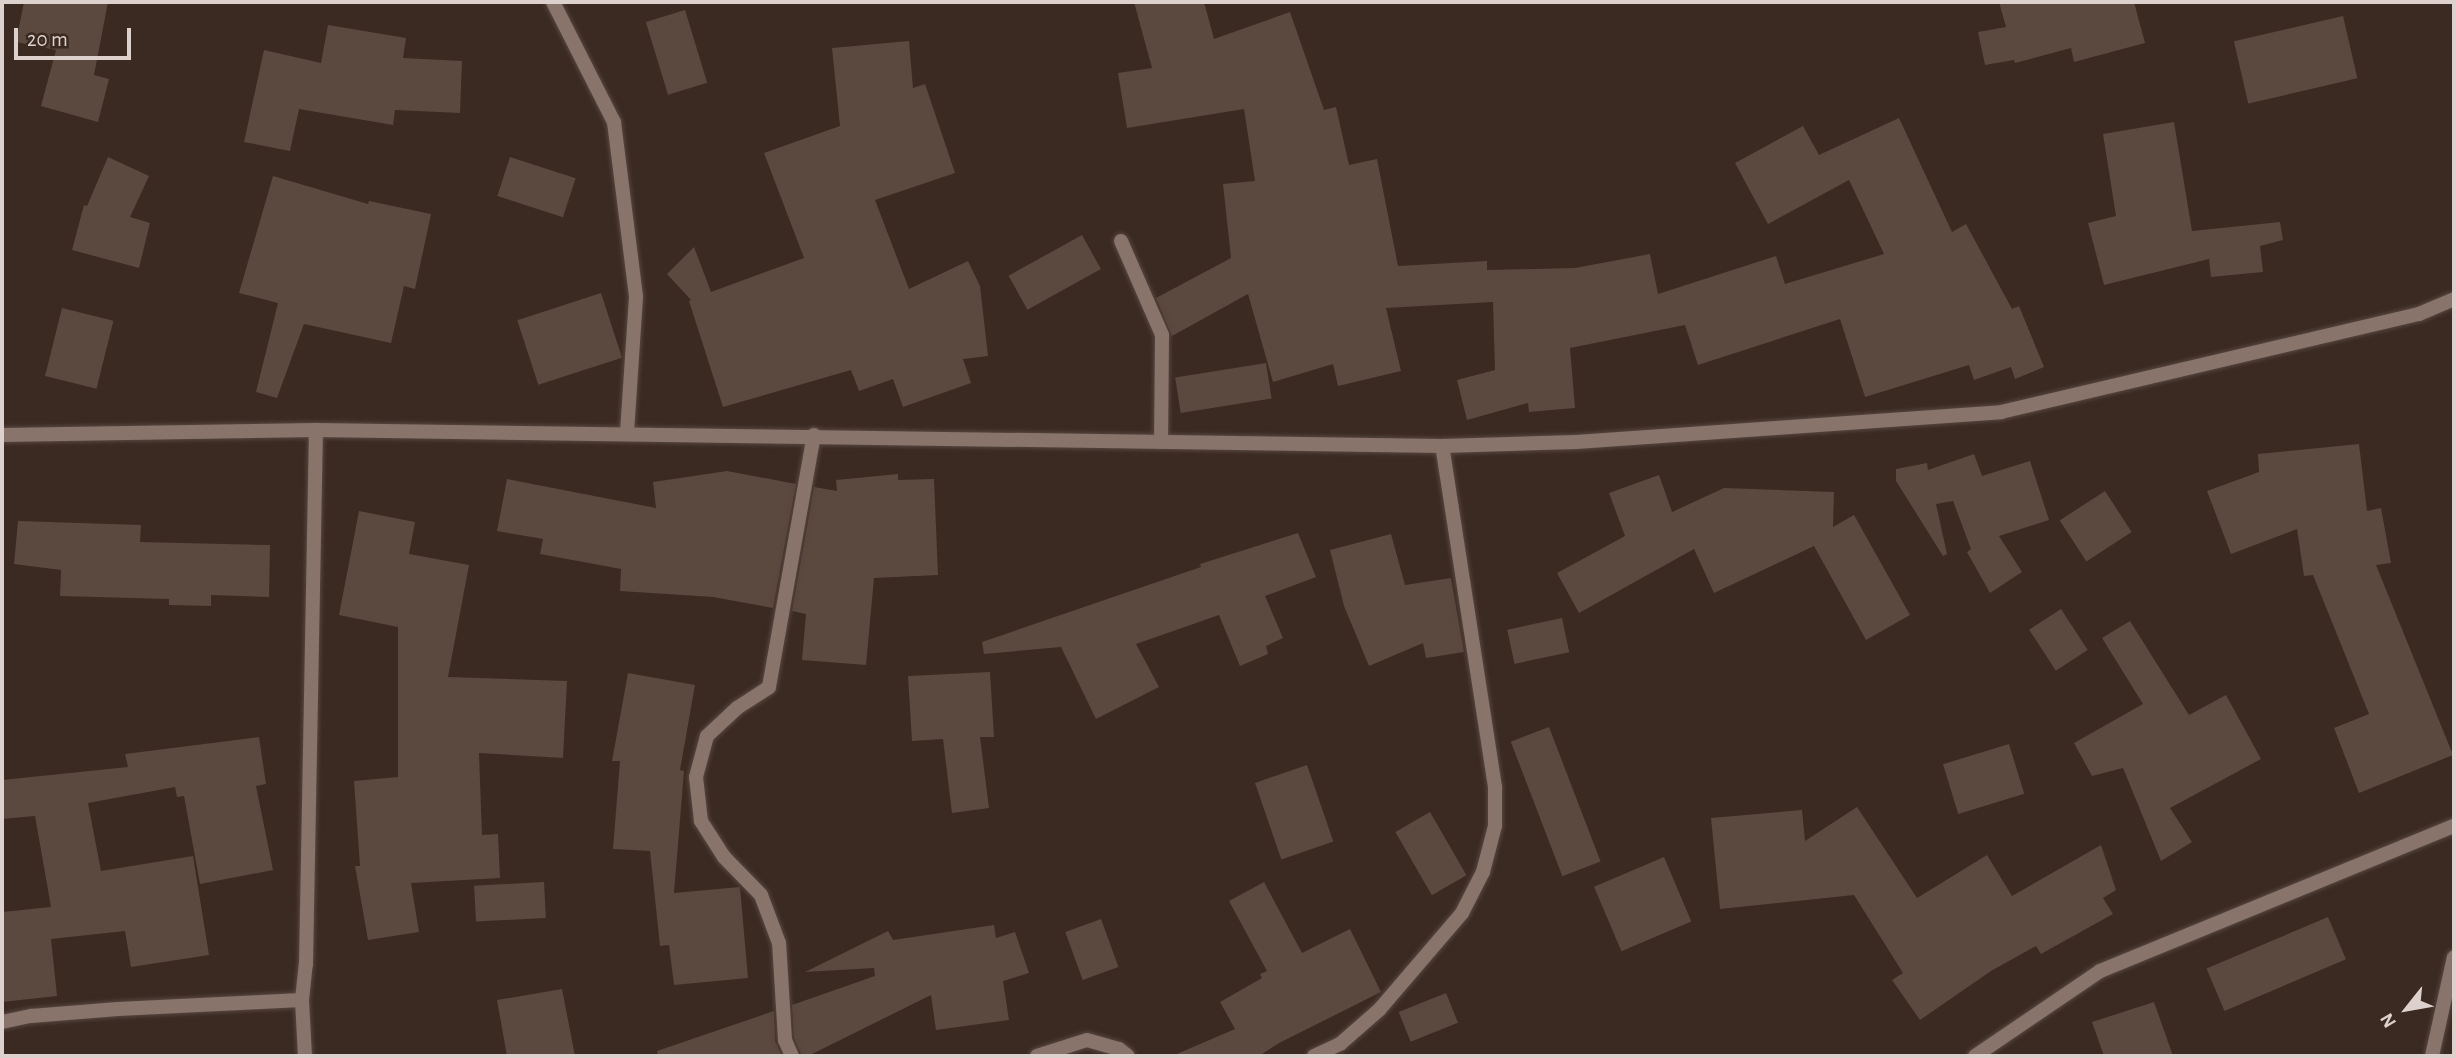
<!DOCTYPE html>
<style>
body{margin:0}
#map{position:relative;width:2456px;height:1058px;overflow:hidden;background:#3b2a22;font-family:"Alegreya Sans",sans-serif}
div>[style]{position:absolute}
.building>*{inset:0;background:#5b483f;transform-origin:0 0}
.roads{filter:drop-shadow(0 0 2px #564741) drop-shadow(0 0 2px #564741)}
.minor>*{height:14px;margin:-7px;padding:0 7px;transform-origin:7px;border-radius:7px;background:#88746a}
.tertiary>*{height:14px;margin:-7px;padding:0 7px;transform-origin:7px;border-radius:7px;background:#88746a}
span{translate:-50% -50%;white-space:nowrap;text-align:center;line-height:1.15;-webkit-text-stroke:6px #3b2a22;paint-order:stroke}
.frame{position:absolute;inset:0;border:4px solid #dcd1cc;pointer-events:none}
.north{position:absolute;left:2372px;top:974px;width:70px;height:70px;-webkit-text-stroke:5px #3b2a22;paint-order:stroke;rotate:239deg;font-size:19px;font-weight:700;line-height:28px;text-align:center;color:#dcd1cc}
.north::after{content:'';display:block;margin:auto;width:24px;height:32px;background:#dcd1cc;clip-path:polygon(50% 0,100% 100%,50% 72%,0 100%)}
.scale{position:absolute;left:14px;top:28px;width:117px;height:32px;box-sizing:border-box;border:4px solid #dcd1cc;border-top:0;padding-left:9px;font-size:21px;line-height:24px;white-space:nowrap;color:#dcd1cc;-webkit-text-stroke:5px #3b2a22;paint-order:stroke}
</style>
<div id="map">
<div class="building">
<div style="clip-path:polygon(24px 2px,108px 2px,94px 75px,109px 79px,98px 122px,41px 106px,56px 50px,16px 42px)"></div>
<div style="clip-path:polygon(1134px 2px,1204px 2px,1214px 39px,1290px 12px,1324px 110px,1336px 107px,1349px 165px,1377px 159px,1398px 266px,1487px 261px,1487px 270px,1575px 268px,1650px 254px,1658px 294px,1776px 256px,1785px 284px,1884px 254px,1849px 180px,1768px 224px,1735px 163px,1803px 126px,1819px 155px,1899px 118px,1952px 232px,1966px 224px,2012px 309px,2019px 306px,2044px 367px,2015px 379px,2011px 367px,1974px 380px,1969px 365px,1865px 397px,1840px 319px,1698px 365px,1685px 325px,1570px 348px,1575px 408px,1529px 412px,1528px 403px,1467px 420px,1457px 380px,1495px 370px,1493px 302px,1386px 308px,1401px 371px,1338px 386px,1333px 364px,1273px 382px,1248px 294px,1172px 336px,1156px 298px,1231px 258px,1223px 184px,1255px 181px,1244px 109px,1127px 128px,1118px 73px,1152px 68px)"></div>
<div style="clip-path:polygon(1999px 2px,2134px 2px,2145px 43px,2074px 62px,2071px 48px,2015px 63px,2014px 60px,1985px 65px,1978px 32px,2006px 27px)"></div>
<div style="left:685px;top:10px;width:76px;height:41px;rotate:73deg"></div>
<div style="left:2343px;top:16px;width:64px;height:112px;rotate:77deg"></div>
<div style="clip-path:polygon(328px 25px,406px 38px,403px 58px,462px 61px,460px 113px,395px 110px,393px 125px,299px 109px,290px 151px,244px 142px,264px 50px,321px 63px)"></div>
<div style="clip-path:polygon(909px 41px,913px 88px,925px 84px,955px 173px,875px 200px,909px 289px,968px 261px,980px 286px,988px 356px,963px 359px,971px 383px,903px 407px,893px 379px,859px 391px,851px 370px,723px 407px,689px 301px,691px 300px,667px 274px,694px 247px,711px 292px,804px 258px,764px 153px,840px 126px,832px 48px)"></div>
<div style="clip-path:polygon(2174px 122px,2192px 231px,2280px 222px,2283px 240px,2260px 246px,2263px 272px,2211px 277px,2209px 259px,2104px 285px,2088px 223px,2116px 216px,2103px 134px)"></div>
<div style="clip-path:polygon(108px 157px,149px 176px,130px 217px,150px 223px,139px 268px,72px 250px,84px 205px,87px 206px)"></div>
<div style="left:510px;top:157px;width:69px;height:41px;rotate:18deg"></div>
<div style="clip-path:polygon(273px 176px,368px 204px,369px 201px,431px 214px,415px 289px,404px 286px,391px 343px,304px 324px,277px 398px,256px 392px,278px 303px,239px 293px)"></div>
<div style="left:1082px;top:235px;width:39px;height:84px;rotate:61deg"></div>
<div style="left:601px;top:293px;width:68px;height:88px;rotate:72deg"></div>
<div style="left:62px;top:308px;width:53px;height:70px;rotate:14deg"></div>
<div style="left:1266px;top:363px;width:36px;height:92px;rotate:81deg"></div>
<div style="clip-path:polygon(2359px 444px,2367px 511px,2381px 508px,2391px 563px,2376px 565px,2453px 755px,2359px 793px,2334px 728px,2369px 714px,2313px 575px,2304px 576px,2297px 529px,2231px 554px,2207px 491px,2259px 472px,2258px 454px)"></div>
<div style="clip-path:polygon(1974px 454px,1982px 476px,2030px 461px,2049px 520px,1999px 536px,2022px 572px,1990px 593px,1967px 552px,1971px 549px,1953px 501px,1936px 504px,1947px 554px,1943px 556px,1896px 481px,1896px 469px,1927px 463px,1928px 470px)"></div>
<div style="clip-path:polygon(727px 471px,796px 484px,773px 608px,713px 597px,620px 591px,621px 569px,540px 554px,543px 539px,497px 531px,507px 479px,656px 508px,653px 482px)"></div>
<div style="clip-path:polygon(898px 474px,898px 480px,934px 479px,938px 575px,874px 578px,866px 665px,802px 660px,806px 614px,792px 611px,814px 487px,837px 491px,836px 480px)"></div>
<div style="clip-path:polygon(1659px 475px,1672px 512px,1724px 488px,1834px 492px,1833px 527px,1854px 515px,1910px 615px,1866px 640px,1814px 546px,1714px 593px,1694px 549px,1579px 613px,1557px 573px,1625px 536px,1609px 493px)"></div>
<div style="left:2105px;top:491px;width:49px;height:54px;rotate:57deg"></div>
<div style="clip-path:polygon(359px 511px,415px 522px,409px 554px,469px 565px,448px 677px,567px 681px,563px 758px,479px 753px,482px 835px,498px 834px,500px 878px,411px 883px,419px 932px,368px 940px,355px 866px,360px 866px,354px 781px,398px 777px,398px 627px,339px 615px)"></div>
<div style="clip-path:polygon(18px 521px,141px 525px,140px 542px,270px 545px,269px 597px,211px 595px,211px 606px,169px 605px,169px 599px,60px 596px,61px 570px,14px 564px)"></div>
<div style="clip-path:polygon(1298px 533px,1316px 577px,1265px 596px,1283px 638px,1266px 646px,1268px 654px,1240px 666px,1219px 615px,1136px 644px,1159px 687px,1096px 719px,1061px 647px,984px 654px,982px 642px,1201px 567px,1200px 564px)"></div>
<div style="clip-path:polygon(1391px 534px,1405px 585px,1451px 578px,1464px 652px,1426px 658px,1423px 643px,1369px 666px,1344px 606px,1330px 550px)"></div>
<div style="left:2061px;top:609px;width:49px;height:38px;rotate:57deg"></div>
<div style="left:1562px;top:618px;width:35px;height:56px;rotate:78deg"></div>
<div style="clip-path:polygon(2130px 621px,2189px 715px,2226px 695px,2261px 759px,2170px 808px,2192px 842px,2161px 861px,2123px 768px,2092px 776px,2074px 743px,2143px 704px,2102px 638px)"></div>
<div style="clip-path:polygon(990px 672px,994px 737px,980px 737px,989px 808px,952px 813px,943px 739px,912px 741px,908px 676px)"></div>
<div style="clip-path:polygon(628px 673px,695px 685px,680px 770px,684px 771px,674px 893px,740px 887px,748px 978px,674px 985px,669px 945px,660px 946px,650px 851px,613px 849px,620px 761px,612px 761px)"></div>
<div style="left:1549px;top:727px;width:144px;height:41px;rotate:69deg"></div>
<div style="clip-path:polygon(259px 737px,266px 784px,256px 786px,273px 870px,200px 884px,184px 796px,177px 797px,175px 787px,88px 803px,101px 871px,193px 856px,209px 955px,131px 967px,125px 931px,51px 939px,57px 996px,2px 1002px,2px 912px,51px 907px,35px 816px,2px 819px,2px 780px,128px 767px,125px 754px)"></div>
<div style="left:2009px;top:744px;width:52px;height:69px;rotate:73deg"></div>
<div style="left:1307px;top:765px;width:81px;height:55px;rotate:71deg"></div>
<div style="clip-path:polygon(1857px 807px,1917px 898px,1987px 855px,2012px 896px,2101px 845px,2116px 890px,2103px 898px,2113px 914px,2041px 954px,2036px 946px,1991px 971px,1920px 1020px,1892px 980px,1903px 973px,1854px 895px,1720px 909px,1711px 818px,1802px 810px,1805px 841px)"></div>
<div style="left:1430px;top:812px;width:73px;height:40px;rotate:60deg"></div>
<div style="left:1664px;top:857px;width:70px;height:76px;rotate:67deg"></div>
<div style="left:544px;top:882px;width:36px;height:70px;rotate:87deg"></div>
<div style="clip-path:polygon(1264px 882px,1302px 953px,1350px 929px,1381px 992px,1279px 1043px,1259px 1056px,1172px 1056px,1235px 1029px,1220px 1002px,1262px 978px,1260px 974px,1267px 971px,1229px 901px)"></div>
<div style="left:2328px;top:917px;width:46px;height:132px;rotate:67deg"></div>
<div style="left:1101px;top:919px;width:51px;height:38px;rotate:70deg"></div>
<div style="clip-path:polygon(994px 925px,996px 938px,1015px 932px,1029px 973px,1003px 981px,1009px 1020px,936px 1030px,931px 995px,808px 1056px,802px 1056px,794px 1038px,792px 1005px,875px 976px,874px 968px,805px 972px,888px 931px,893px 940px)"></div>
<div style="clip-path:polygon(562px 989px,575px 1056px,507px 1056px,497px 1000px)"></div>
<div style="left:1446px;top:993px;width:32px;height:51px;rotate:68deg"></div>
<div style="clip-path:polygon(2154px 1002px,2173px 1056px,2104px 1056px,2092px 1022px)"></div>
<div style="clip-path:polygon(774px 1011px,775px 1041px,782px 1056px,658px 1056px,657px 1051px)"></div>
</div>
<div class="roads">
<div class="minor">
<div style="left:553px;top:2px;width:135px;rotate:63.1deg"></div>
<div style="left:614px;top:122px;width:176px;rotate:82.8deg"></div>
<div style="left:636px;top:297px;width:137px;rotate:93.8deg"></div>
<div style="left:1121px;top:241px;width:103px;rotate:66.4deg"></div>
<div style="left:1162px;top:335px;width:107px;rotate:90.5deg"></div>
<div style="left:2px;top:1022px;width:30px;rotate:-12deg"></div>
<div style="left:31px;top:1016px;width:87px;rotate:-4.6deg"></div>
<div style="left:118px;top:1009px;width:184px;rotate:-2.8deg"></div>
<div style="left:305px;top:1056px;width:56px;rotate:-93.1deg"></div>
<div style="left:302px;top:1000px;width:36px;rotate:-84deg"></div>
<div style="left:306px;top:964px;width:534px;rotate:-88.93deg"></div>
<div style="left:792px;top:1056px;width:17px;rotate:-114deg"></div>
<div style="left:785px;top:1040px;width:97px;rotate:-93.5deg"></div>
<div style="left:779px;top:943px;width:51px;rotate:-110.6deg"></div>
<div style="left:761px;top:895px;width:53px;rotate:-134.2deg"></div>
<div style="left:724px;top:857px;width:43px;rotate:-122.6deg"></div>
<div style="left:701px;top:821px;width:44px;rotate:-96.5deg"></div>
<div style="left:696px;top:777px;width:42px;rotate:-75deg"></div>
<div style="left:707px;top:736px;width:41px;rotate:-43deg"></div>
<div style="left:737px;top:708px;width:38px;rotate:-33deg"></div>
<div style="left:769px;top:687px;width:256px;rotate:-79.9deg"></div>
<div style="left:1037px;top:1056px;width:52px;rotate:-17.7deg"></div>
<div style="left:1087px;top:1040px;width:33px;rotate:16deg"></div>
<div style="left:1119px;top:1049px;width:11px;rotate:38deg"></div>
<div style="left:1314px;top:1056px;width:29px;rotate:-25deg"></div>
<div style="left:1340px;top:1044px;width:52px;rotate:-41.1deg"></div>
<div style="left:1379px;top:1010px;width:128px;rotate:-49.4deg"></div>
<div style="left:1462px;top:913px;width:46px;rotate:-62.9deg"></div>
<div style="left:1483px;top:872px;width:48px;rotate:-75.4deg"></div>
<div style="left:1495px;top:826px;width:39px;rotate:-90deg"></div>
<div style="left:1495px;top:787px;width:345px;rotate:-98.8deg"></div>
<div style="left:1975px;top:1056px;width:151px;rotate:-34.2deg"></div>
<div style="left:2100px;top:971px;width:383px;rotate:-22.3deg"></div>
<div style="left:2432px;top:1056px;width:101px;rotate:-77.5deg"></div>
</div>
<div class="tertiary">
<div style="left:2px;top:435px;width:314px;rotate:-0.9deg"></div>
<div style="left:316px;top:430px;width:1126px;rotate:0.81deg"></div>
<div style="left:1442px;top:446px;width:134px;rotate:-1.7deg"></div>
<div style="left:1576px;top:442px;width:426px;rotate:-4deg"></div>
<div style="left:2001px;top:412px;width:429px;rotate:-13.2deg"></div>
<div style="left:2419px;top:314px;width:38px;rotate:-23deg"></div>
</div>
</div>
<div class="frame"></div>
<div class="north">N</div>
<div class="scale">20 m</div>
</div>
